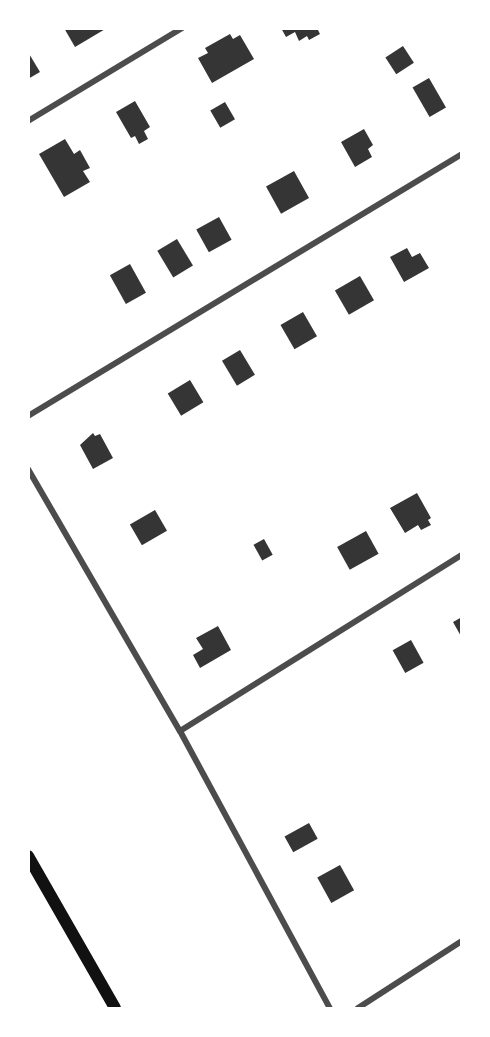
<!DOCTYPE html>
<style>
body{margin:0}
#map{position:relative;width:490px;height:1037px;overflow:hidden;background:#fff;font-family:"DejaVu Sans",sans-serif}
div>[style]{position:absolute}
.building>*{inset:0;background:#353535;transform-origin:0 0}
.minor>*{height:6px;margin:-3px;padding:0 3px;transform-origin:3px;border-radius:3px;background:#4c4c4c}
.secondary>*{height:12px;margin:-6px;padding:0 6px;transform-origin:6px;border-radius:6px;background:#111}
span{translate:-50% -50%;white-space:nowrap;text-align:center;line-height:1.15;-webkit-text-stroke:4.5px #fff;paint-order:stroke}
.frame{position:absolute;inset:0;border:30px solid #fff;pointer-events:none}
</style>
<div id="map">
<div class="building">
<div style="clip-path:polygon(64px 28px,107px 28px,75px 47px)"></div>
<div style="clip-path:polygon(281px 28px,317px 28px,320px 34px,309px 40px,307px 36px,299px 41px,295px 32px,286px 37px)"></div>
<div style="clip-path:polygon(230px 34px,233px 39px,240px 35px,254px 59px,212px 83px,198px 58px,208px 53px,205px 48px)"></div>
<div style="left:403px;top:46px;width:20px;height:21px;rotate:57deg"></div>
<div style="clip-path:polygon(28px 52px,40px 72px,28px 79px)"></div>
<div style="left:429px;top:78px;width:34px;height:19px;rotate:60deg"></div>
<div style="clip-path:polygon(135px 101px,150px 127px,144px 131px,148px 139px,139px 144px,135px 136px,131px 138px,116px 112px)"></div>
<div style="left:225px;top:102px;width:20px;height:17px;rotate:60deg"></div>
<div style="clip-path:polygon(364px 129px,373px 145px,368px 149px,372px 157px,355px 167px,341px 142px)"></div>
<div style="clip-path:polygon(65px 139px,74px 154px,80px 150px,90px 168px,83px 171px,90px 182px,64px 197px,39px 154px)"></div>
<div style="left:294px;top:171px;width:31px;height:32px;rotate:61deg"></div>
<div style="left:219px;top:217px;width:26px;height:26px;rotate:61deg"></div>
<div style="left:177px;top:239px;width:31px;height:23px;rotate:59deg"></div>
<div style="clip-path:polygon(407px 248px,412px 257px,420px 253px,429px 268px,404px 282px,390px 257px)"></div>
<div style="left:130px;top:264px;width:33px;height:23px;rotate:61deg"></div>
<div style="left:360px;top:276px;width:28px;height:29px;rotate:60deg"></div>
<div style="left:303px;top:312px;width:28px;height:26px;rotate:60deg"></div>
<div style="left:240px;top:350px;width:29px;height:21px;rotate:59deg"></div>
<div style="left:190px;top:380px;width:26px;height:26px;rotate:59deg"></div>
<div style="clip-path:polygon(93px 433px,95px 436px,100px 434px,113px 458px,93px 469px,80px 445px)"></div>
<div style="clip-path:polygon(417px 493px,431px 518px,428px 520px,431px 525px,421px 530px,418px 525px,405px 533px,390px 508px)"></div>
<div style="left:155px;top:510px;width:24px;height:29px;rotate:60deg"></div>
<div style="left:366px;top:531px;width:26px;height:33px;rotate:61deg"></div>
<div style="left:264px;top:539px;width:18px;height:12px;rotate:61deg"></div>
<div style="clip-path:polygon(462px 617px,462px 638px,453px 622px)"></div>
<div style="clip-path:polygon(218px 626px,231px 650px,200px 668px,193px 655px,203px 649px,196px 638px)"></div>
<div style="left:411px;top:640px;width:26px;height:21px;rotate:61deg"></div>
<div style="left:309px;top:823px;width:18px;height:28px;rotate:61deg"></div>
<div style="left:340px;top:865px;width:29px;height:26px;rotate:61deg"></div>
</div>
<div class="minor">
<div style="left:28px;top:121px;width:180px;rotate:-31.1deg"></div>
<div style="left:28px;top:416px;width:507px;rotate:-31.12deg"></div>
<div style="left:28px;top:469px;width:303px;rotate:59.9deg"></div>
<div style="left:180px;top:731px;width:315px;rotate:61.6deg"></div>
<div style="left:180px;top:731px;width:332px;rotate:-32deg"></div>
<div style="left:358px;top:1008px;width:124px;rotate:-32.8deg"></div>
</div>
<div class="secondary">
<div style="left:28px;top:856px;width:175px;rotate:60.2deg"></div>
</div>
<div class="frame"></div>
</div>
